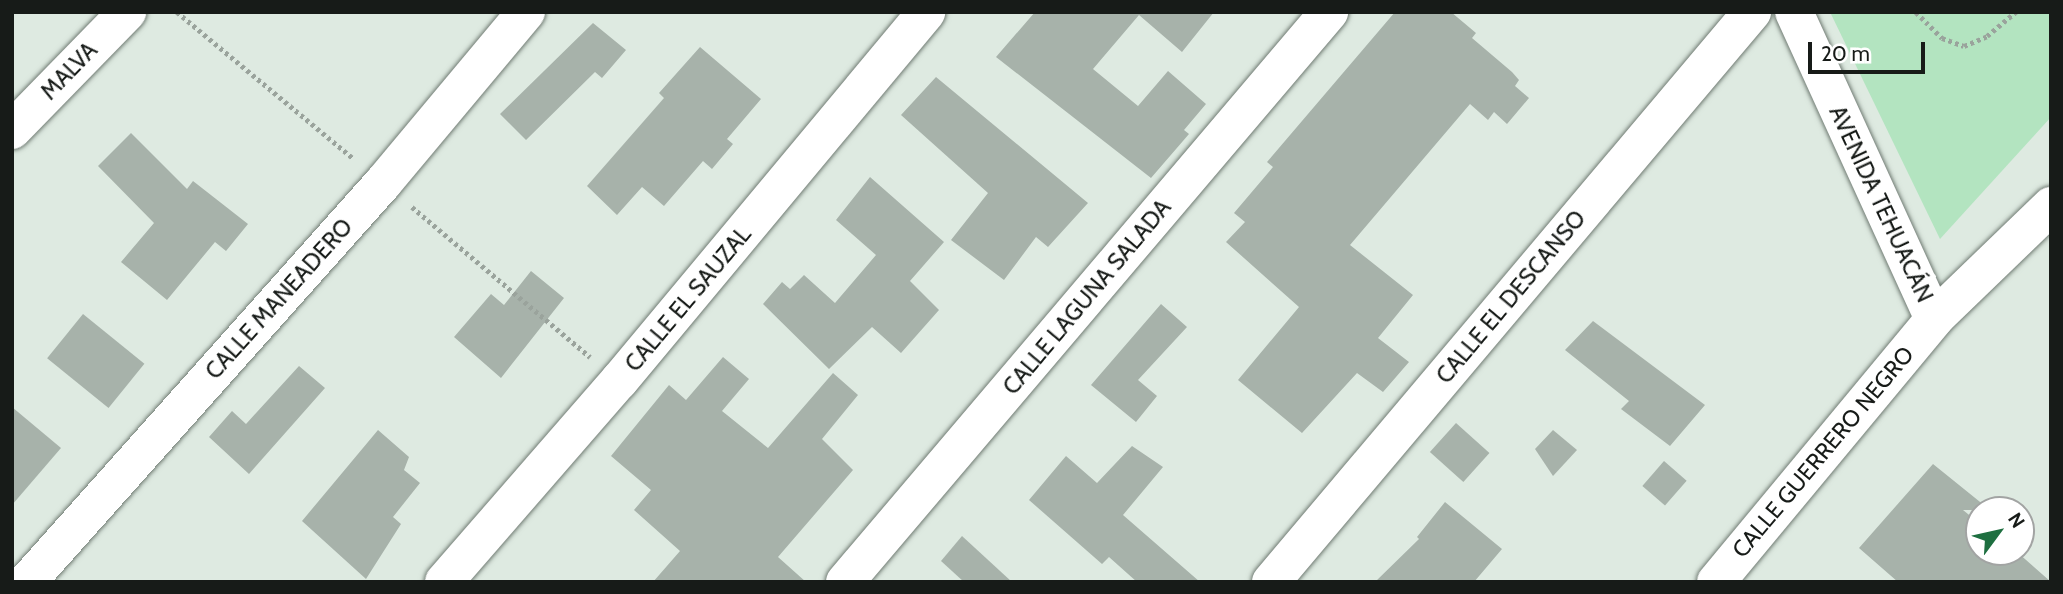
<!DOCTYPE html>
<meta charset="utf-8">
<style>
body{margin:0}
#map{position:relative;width:2063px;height:594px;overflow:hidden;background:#deeae1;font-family:Cabin,sans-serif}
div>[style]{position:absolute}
.green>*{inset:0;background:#b3e4c0}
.building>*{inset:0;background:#a7b2aa;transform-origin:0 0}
.path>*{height:4.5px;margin-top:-2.25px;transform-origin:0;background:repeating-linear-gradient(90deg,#9aa39c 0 3.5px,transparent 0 7px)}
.roads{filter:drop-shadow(0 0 2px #707b73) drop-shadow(0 0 2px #707b73)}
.minor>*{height:38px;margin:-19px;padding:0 19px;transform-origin:19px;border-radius:19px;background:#fff}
span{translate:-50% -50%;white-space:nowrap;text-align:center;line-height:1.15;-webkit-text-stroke:7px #fff;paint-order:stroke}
.street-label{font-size:23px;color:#171b18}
.frame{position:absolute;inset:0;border:14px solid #171b18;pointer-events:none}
.north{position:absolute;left:1965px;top:496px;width:70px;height:70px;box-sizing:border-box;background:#fff;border:2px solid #a2a4a3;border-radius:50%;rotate:57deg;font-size:19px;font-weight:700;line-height:28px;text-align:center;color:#171b18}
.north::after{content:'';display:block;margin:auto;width:24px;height:32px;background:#1e6f40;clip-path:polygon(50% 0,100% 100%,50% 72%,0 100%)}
.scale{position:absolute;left:1808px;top:42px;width:117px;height:32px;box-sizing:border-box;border:4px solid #171b18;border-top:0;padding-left:9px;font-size:21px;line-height:24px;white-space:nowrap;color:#171b18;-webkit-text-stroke:5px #fff;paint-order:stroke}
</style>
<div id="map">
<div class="green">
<div style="clip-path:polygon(1830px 12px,2051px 12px,2051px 117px,1940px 239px)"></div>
</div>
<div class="building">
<div style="clip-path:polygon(1035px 12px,1214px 12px,1182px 52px,1139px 15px,1093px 69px,1138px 106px,1168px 71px,1206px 104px,1184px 130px,1189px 134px,1151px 178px,996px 57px)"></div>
<div style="clip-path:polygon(1395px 12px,1451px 12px,1476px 33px,1472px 38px,1512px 72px,1519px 80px,1515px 86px,1529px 98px,1507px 124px,1494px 112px,1488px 120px,1470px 104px,1350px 245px,1413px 295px,1378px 338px,1409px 362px,1383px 392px,1357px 373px,1302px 433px,1238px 380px,1299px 307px,1226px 242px,1245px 222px,1234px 213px,1273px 167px,1267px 162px)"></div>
<div style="clip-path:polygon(593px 23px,626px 50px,602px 78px,595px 72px,526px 140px,500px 114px)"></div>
<div style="clip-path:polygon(700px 47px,761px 99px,727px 139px,733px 144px,712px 169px,703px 161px,664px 206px,642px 187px,617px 215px,587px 186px,664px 98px,659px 93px)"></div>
<div style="clip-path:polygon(936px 77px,1088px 203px,1048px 247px,1036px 237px,1004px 280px,951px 240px,988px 193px,901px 115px)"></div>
<div style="clip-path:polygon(131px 133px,187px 189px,193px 181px,248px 224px,226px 251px,215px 242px,167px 300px,121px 262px,154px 223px,98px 166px)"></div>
<div style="clip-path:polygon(870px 177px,944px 242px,910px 281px,939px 310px,901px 353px,872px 327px,829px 369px,763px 304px,782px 282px,790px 289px,804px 275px,835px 303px,876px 255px,836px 220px)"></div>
<div style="clip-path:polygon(531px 271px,564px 298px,501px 378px,454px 337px,491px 294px,504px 305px)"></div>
<div style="clip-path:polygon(1161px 304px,1187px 327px,1138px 380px,1157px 396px,1136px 422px,1091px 385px)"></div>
<div style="left:83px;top:314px;width:79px;height:57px;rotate:39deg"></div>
<div style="clip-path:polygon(1593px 321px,1705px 405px,1670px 446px,1621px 409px,1629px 401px,1565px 350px)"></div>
<div style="clip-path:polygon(723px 357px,749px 379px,722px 411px,768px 448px,833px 373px,858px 395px,822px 439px,853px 470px,778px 557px,806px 582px,653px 582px,680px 551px,634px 510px,651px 490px,611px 456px,669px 385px,686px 400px)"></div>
<div style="clip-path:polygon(299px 366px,325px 388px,249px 474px,209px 437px,232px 411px,246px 424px)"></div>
<div style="clip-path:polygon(12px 407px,61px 448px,12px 505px)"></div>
<div style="left:1456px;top:423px;width:45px;height:39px;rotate:42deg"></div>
<div style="clip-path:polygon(378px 430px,409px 457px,404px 470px,420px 483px,393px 517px,401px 524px,366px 579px,302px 521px)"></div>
<div style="clip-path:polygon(1553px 430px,1577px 450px,1553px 476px,1535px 449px)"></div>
<div style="clip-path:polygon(1132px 446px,1163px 467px,1123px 515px,1200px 582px,1137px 582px,1109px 557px,1102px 564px,1029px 500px,1066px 456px,1097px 483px)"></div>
<div style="left:1664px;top:461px;width:30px;height:33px;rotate:41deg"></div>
<div style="clip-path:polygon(1933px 464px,1990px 510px,1963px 510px,1979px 523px,1979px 552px,2017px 552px,2051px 582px,1898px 582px,1859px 548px)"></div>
<div style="clip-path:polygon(1445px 502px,1502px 549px,1474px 582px,1375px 582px,1419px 539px,1417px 537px)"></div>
<div style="clip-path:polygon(962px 536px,1012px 582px,964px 582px,941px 561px)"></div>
</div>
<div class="path">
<div style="left:177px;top:12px;width:230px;rotate:39.7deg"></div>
<div style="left:1916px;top:12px;width:37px;rotate:45deg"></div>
<div style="left:1942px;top:38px;width:23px;rotate:20deg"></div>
<div style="left:1964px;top:46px;width:25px;rotate:-23deg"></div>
<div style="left:1987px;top:36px;width:38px;rotate:-40deg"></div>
<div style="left:412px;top:207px;width:233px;rotate:40.1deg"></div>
</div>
<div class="roads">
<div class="minor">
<div style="left:1794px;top:12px;width:337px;rotate:65.5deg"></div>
<div style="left:12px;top:130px;width:165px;rotate:-45.7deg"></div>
<div style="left:27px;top:582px;width:535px;rotate:-48.26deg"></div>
<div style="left:383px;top:183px;width:223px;rotate:-50.1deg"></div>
<div style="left:444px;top:582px;width:267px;rotate:-49deg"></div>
<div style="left:619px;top:381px;width:480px;rotate:-50.2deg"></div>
<div style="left:845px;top:582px;width:748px;rotate:-49.66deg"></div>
<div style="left:1271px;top:582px;width:746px;rotate:-49.84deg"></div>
<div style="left:1716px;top:582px;width:342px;rotate:-50.3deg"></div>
<div style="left:1934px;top:319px;width:163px;rotate:-44deg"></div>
</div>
</div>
<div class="street-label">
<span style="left:69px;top:71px;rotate:-46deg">MALVA</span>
<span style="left:1881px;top:204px;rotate:65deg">AVENIDA TEHUACÁN</span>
<span style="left:1087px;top:297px;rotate:-50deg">CALLE LAGUNA SALADA</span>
<span style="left:1511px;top:297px;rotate:-50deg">CALLE EL DESCANSO</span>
<span style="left:279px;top:299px;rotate:-48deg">CALLE MANEADERO</span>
<span style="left:688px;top:299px;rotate:-50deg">CALLE EL SAUZAL</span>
<span style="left:1823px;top:452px;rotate:-50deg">CALLE GUERRERO NEGRO</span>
</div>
<div class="frame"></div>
<div class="north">N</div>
<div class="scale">20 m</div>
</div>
